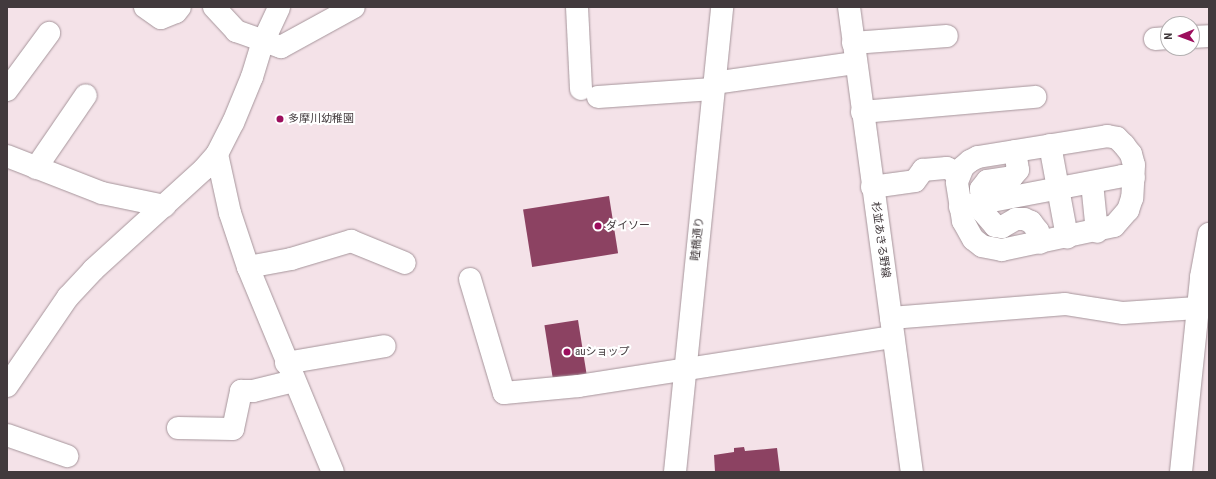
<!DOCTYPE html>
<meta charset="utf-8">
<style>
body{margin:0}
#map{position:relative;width:1216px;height:479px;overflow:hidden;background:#f4e2e8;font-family:"Roboto Condensed","Noto Sans JP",sans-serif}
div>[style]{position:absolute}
.building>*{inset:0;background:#8c4262;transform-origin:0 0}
.roads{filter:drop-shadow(0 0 1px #a6959b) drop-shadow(0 0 1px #a6959b)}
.minor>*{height:22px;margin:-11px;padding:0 11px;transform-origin:11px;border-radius:11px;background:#fff}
.major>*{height:22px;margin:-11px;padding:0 11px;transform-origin:11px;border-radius:11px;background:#fff}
.dots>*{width:11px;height:11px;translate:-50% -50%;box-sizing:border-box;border:2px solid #fff;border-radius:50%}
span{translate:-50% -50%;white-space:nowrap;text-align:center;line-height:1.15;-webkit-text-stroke:4px #fff;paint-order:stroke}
.poi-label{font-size:11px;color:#423a3d}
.left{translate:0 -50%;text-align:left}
.street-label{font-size:11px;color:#423a3d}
.frame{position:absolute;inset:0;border:8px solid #423a3d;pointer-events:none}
.north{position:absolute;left:1160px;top:16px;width:40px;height:40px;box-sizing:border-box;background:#fff;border:1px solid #b3b0b1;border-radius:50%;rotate:269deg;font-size:11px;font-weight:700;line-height:16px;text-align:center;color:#423a3d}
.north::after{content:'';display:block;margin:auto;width:14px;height:18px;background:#9c0e5d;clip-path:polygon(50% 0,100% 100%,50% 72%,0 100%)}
</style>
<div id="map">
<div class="building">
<div style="left:609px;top:196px;width:58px;height:87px;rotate:81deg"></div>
<div style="left:578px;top:320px;width:55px;height:34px;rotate:81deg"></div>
<div style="clip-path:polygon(744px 447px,745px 451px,777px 448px,780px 472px,715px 472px,714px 455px,734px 452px,734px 448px)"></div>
</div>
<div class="roads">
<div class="minor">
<div style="left:145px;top:7px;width:19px;rotate:35deg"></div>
<div style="left:161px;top:18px;width:16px;rotate:-22deg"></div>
<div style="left:176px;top:12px;width:6px;rotate:-51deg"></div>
<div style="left:214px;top:7px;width:33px;rotate:47deg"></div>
<div style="left:236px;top:31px;width:48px;rotate:19.6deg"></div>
<div style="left:281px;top:47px;width:83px;rotate:-28.7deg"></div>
<div style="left:577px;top:7px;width:82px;rotate:87.2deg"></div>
<div style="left:1192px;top:37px;width:17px;rotate:-3deg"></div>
<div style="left:1155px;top:39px;width:13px;rotate:-4deg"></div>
<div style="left:853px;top:43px;width:94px;rotate:-4.3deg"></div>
<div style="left:714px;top:83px;width:142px;rotate:-8.1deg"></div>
<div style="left:7px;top:90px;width:71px;rotate:-53.6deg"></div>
<div style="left:598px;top:97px;width:115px;rotate:-4deg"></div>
<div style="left:862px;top:112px;width:174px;rotate:-5deg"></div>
<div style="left:1107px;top:136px;width:10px;rotate:11deg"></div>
<div style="left:1117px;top:138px;width:10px;rotate:45deg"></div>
<div style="left:1124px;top:145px;width:11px;rotate:52deg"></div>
<div style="left:1131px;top:154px;width:11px;rotate:75deg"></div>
<div style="left:1134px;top:165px;width:33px;rotate:93deg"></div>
<div style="left:1132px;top:198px;width:13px;rotate:108deg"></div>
<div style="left:1128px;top:210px;width:21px;rotate:131deg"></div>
<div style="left:1114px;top:226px;width:115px;rotate:167.9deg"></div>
<div style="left:1002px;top:250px;width:20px;rotate:-169deg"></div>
<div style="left:982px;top:246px;width:11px;rotate:-142deg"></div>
<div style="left:973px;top:239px;width:21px;rotate:-119deg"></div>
<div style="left:963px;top:221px;width:39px;rotate:-99deg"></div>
<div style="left:957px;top:182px;width:16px;rotate:-68deg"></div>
<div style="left:963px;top:167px;width:9px;rotate:-41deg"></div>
<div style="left:970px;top:161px;width:9px;rotate:-27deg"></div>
<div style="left:978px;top:157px;width:131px;rotate:-9.2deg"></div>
<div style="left:1050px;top:145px;width:94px;rotate:79.5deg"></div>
<div style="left:1015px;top:151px;width:19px;rotate:81deg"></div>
<div style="left:1018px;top:170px;width:9px;rotate:131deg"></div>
<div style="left:1012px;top:177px;width:25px;rotate:171deg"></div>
<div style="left:987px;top:181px;width:10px;rotate:127deg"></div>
<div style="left:981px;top:189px;width:23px;rotate:85deg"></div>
<div style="left:983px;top:212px;width:18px;rotate:49deg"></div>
<div style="left:995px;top:226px;width:7px;rotate:8deg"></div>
<div style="left:1002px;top:227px;width:16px;rotate:-30deg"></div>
<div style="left:1016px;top:219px;width:8px"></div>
<div style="left:1024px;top:219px;width:8px;rotate:23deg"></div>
<div style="left:1031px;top:222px;width:11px;rotate:52deg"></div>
<div style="left:1038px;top:231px;width:12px;rotate:81deg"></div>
<div style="left:217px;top:154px;width:60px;rotate:77.6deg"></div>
<div style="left:230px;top:213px;width:57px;rotate:71.6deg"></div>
<div style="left:248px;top:267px;width:222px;rotate:67.5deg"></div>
<div style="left:7px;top:156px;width:102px;rotate:21.3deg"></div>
<div style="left:102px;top:193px;width:64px;rotate:11.7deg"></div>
<div style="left:36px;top:168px;width:88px;rotate:-55.6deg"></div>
<div style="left:1092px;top:183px;width:49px;rotate:84.2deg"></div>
<div style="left:872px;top:187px;width:43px;rotate:-7.9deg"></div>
<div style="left:915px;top:181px;width:14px;rotate:-54deg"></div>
<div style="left:923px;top:170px;width:24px;rotate:-5deg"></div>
<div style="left:947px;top:168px;width:13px;rotate:27deg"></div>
<div style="left:960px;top:207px;width:165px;rotate:-10.8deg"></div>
<div style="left:1122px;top:176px;width:12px;rotate:9deg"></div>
<div style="left:248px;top:267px;width:44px;rotate:-10.5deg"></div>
<div style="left:291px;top:259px;width:63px;rotate:-16.7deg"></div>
<div style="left:351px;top:241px;width:58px;rotate:22.2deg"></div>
<div style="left:470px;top:279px;width:119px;rotate:73.4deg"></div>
<div style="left:504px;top:393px;width:75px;rotate:-5.3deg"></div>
<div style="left:579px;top:386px;width:318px;rotate:-8.9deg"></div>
<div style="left:891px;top:318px;width:175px;rotate:-4.6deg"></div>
<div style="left:1065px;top:304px;width:59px;rotate:8.8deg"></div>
<div style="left:1123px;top:313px;width:74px;rotate:-3.9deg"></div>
<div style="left:286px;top:363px;width:100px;rotate:-9.7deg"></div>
<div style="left:7px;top:386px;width:108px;rotate:-55.6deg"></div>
<div style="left:68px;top:297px;width:37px;rotate:-47deg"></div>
<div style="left:93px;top:270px;width:150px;rotate:-42.3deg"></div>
<div style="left:204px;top:169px;width:20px;rotate:-49deg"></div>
<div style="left:217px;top:154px;width:35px;rotate:-63deg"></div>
<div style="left:233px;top:123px;width:50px;rotate:-67.6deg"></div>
<div style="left:252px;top:77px;width:37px;rotate:-73deg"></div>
<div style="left:263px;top:42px;width:38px;rotate:-65deg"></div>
<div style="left:178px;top:428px;width:55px;rotate:1deg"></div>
<div style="left:233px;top:429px;width:39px;rotate:-78deg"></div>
<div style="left:241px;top:391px;width:12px"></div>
<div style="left:253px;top:391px;width:42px;rotate:-13.7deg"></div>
<div style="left:7px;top:435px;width:64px;rotate:19.3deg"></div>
<div style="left:1181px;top:472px;width:196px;rotate:-84.1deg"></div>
<div style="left:1201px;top:277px;width:44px;rotate:-79.5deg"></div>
</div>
<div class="major">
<div style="left:849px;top:7px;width:469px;rotate:82.3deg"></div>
<div style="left:675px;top:472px;width:467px;rotate:-84.2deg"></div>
</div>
</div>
<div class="dots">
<div style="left:280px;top:119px;background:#9c0e5d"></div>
<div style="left:598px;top:226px;background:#9c0e5d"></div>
<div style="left:567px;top:352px;background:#9c0e5d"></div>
</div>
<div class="poi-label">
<span class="left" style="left:288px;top:119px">多摩川幼稚園</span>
<span class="left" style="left:606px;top:226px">ダイソー</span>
<span class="left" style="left:575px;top:352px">auショップ</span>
</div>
<div class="street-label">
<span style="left:698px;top:239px;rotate:-84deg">睦橋通り</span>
<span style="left:880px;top:240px;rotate:82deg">杉並あきる野線</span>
</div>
<div class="frame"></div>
<div class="north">N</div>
</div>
